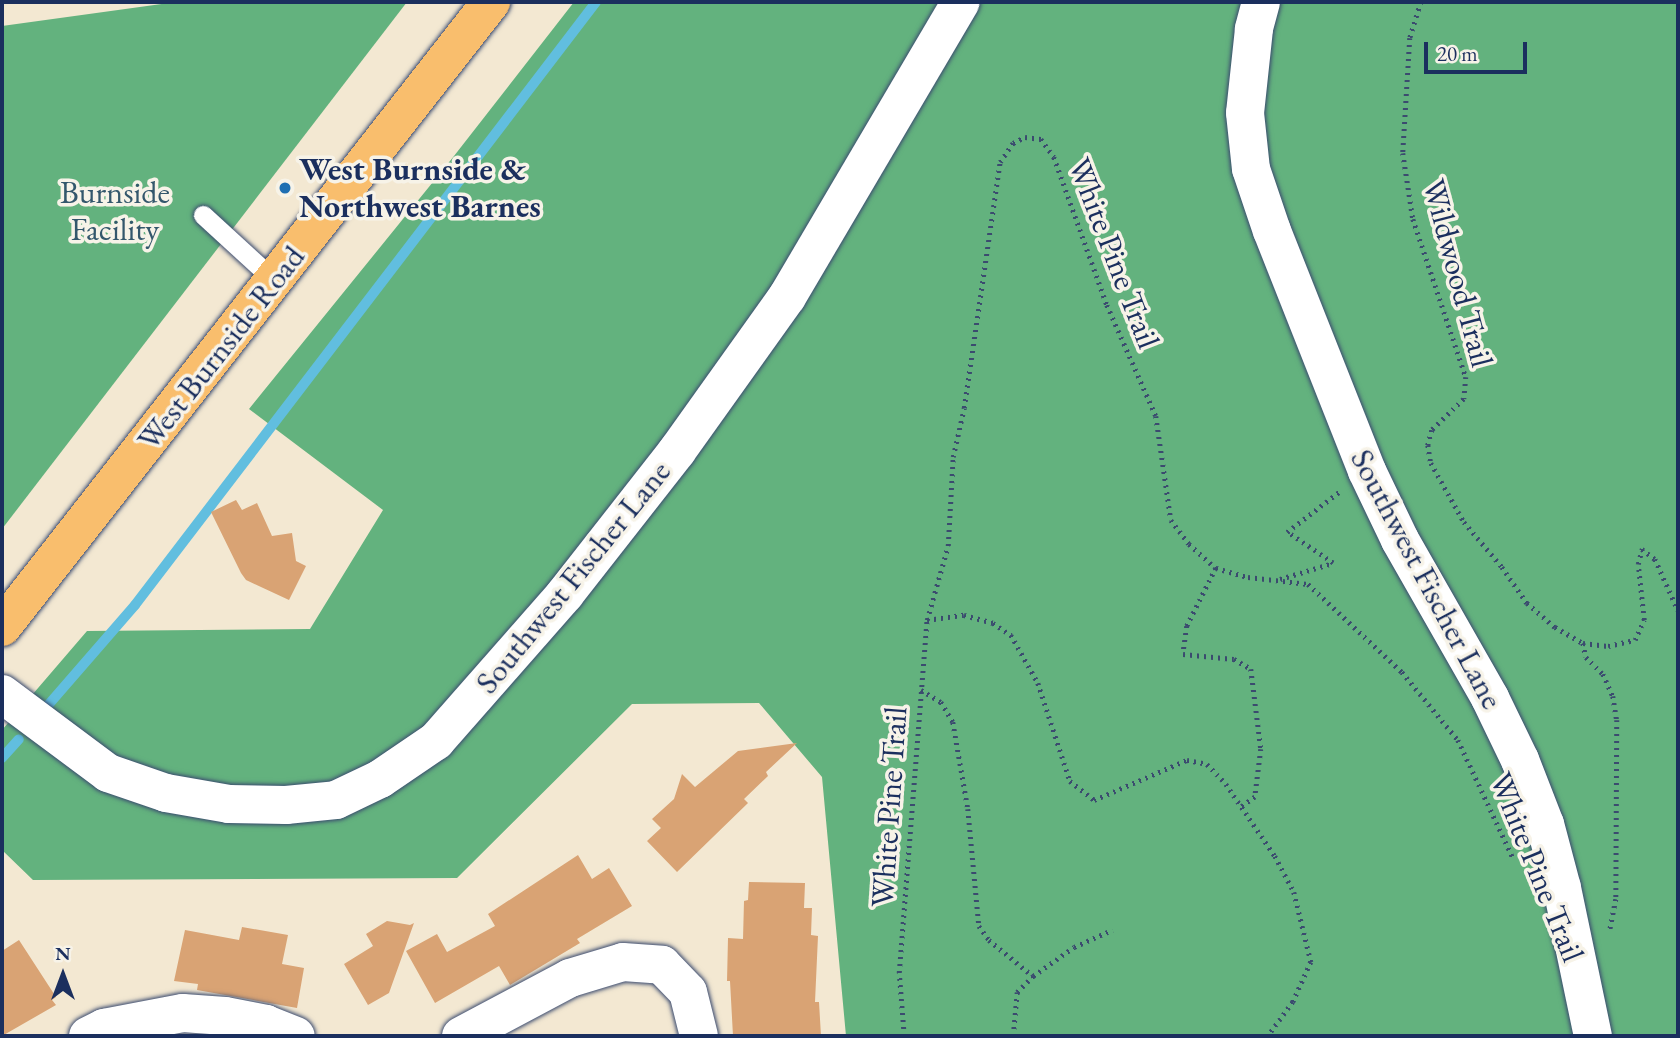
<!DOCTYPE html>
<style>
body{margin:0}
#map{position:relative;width:1680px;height:1038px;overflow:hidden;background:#f3e8d2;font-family:"EB Garamond",serif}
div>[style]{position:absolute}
.forest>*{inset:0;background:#63b27e}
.stream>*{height:10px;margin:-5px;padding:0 5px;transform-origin:5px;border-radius:5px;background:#61bedf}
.building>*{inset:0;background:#d9a374}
.path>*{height:4.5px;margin-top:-2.25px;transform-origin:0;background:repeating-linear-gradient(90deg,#3b4b6f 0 2px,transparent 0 7px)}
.roads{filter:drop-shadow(0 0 2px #3b4b6f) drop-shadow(0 0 2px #3b4b6f)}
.service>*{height:19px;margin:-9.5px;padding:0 9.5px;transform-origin:9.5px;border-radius:9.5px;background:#fff}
.minor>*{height:38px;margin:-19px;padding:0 19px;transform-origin:19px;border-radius:19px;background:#fff}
.primary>*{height:38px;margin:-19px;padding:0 19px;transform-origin:19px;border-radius:19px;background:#f9be6d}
.dots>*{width:19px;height:19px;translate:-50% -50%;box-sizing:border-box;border:4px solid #f7f3e8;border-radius:50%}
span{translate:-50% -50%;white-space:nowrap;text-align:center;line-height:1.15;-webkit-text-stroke:7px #f7f3e8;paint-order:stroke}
.poi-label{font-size:32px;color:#1b2f5e;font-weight:700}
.left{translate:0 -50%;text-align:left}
.park-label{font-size:32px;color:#33576c}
.street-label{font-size:32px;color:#1b2f5e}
.frame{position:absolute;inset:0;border:4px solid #1b2f5e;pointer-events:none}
.north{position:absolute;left:28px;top:940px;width:70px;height:70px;-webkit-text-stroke:5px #f7f3e8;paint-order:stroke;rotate:0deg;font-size:19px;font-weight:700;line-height:28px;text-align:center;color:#1b2f5e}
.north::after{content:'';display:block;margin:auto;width:24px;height:32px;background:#1b2f5e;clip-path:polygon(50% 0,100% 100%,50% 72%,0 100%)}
.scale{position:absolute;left:1424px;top:42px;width:103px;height:32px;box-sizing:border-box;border:4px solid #1b2f5e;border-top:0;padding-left:9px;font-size:21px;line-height:24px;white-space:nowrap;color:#1b2f5e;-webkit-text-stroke:5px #f7f3e8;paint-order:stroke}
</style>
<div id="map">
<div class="forest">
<div style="clip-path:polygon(176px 2px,407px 2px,2px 529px,2px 26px)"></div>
<div style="clip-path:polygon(574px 2px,1678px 2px,1678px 1036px,846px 1036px,822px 777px,759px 703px,632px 704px,457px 878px,33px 880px,2px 850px,2px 730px,87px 631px,310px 629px,383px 510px,249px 409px,454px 156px)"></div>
</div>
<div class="stream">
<div style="left:43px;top:711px;width:140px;rotate:-49deg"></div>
<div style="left:135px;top:605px;width:759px;rotate:-52.6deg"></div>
<div style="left:2px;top:758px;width:25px;rotate:-48deg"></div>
</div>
<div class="building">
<div style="clip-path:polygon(236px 500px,242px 510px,257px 503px,272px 536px,292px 533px,296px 561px,306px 566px,289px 600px,246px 580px,241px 573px,211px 512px)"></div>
<div style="clip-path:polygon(797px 743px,766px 772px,768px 776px,744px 799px,748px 803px,677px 872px,647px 841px,661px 828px,652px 819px,674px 799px,682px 774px,695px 787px,738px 751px)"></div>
<div style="clip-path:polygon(578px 855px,592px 879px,609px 868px,632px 906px,577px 939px,580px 943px,510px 985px,499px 966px,435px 1003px,406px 951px,437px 934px,447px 952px,495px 926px,488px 914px)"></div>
<div style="clip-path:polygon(749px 882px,805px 883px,804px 908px,812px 908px,811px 935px,818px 936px,815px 1002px,819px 1002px,821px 1036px,733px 1036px,730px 981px,727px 981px,728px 938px,743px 939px,744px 901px,748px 900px)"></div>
<div style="clip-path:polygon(387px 921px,410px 925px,414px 923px,389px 993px,368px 1005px,344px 964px,373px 946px,366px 934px)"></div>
<div style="clip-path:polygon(242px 927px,288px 935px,282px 964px,304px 968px,297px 1008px,197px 990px,198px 984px,174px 981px,185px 930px,239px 940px)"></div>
<div style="clip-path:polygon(19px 940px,56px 997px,52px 1000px,56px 1005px,2px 1036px,2px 951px)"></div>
</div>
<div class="path">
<div style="left:1421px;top:2px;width:38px;rotate:107deg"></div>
<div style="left:1410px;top:38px;width:115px;rotate:93.5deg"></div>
<div style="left:1403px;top:153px;width:67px;rotate:81.4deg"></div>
<div style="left:1413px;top:219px;width:167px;rotate:71.5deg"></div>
<div style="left:1466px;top:377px;width:22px;rotate:95deg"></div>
<div style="left:1464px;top:399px;width:45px;rotate:135.9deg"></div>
<div style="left:1432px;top:430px;width:16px;rotate:105deg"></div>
<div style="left:1428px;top:445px;width:18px;rotate:81deg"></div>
<div style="left:1431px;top:463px;width:68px;rotate:60.8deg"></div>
<div style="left:1464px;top:522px;width:59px;rotate:49.8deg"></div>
<div style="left:1502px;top:567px;width:44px;rotate:55.2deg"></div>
<div style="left:1527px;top:603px;width:37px;rotate:41deg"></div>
<div style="left:1555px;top:627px;width:32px;rotate:30deg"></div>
<div style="left:1583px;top:643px;width:25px;rotate:7deg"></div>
<div style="left:1608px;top:646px;width:28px;rotate:-13deg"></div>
<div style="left:1635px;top:640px;width:22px;rotate:-66deg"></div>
<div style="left:1644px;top:620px;width:56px;rotate:-96.1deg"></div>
<div style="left:1638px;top:564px;width:16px;rotate:-75deg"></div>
<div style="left:1642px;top:549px;width:16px;rotate:38deg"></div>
<div style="left:1655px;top:559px;width:56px;rotate:65.7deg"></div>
<div style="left:1216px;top:568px;width:65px;rotate:116.6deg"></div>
<div style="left:1187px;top:626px;width:28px;rotate:98deg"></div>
<div style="left:1183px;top:654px;width:51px;rotate:5.6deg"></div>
<div style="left:1234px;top:659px;width:20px;rotate:30deg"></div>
<div style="left:1251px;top:669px;width:81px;rotate:82.9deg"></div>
<div style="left:1261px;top:749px;width:48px;rotate:97.1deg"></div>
<div style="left:1255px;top:797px;width:17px;rotate:144deg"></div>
<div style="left:1280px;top:579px;width:55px;rotate:-16.8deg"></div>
<div style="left:1333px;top:563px;width:55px;rotate:-146deg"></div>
<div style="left:1287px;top:532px;width:66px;rotate:-37.6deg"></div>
<div style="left:927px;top:620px;width:37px;rotate:-8deg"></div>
<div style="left:964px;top:615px;width:30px;rotate:15deg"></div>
<div style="left:993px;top:623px;width:22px;rotate:34deg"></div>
<div style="left:1011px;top:635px;width:55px;rotate:60.6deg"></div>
<div style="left:1038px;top:683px;width:103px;rotate:71.9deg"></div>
<div style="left:1070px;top:781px;width:31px;rotate:38deg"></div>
<div style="left:1094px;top:800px;width:101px;rotate:-23.3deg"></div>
<div style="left:1187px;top:760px;width:20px;rotate:11deg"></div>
<div style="left:1207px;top:764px;width:28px;rotate:46deg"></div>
<div style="left:1226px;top:784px;width:87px;rotate:55.8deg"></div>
<div style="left:1275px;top:856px;width:41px;rotate:62.2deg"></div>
<div style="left:1294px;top:892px;width:72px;rotate:76.3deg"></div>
<div style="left:1311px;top:962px;width:44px;rotate:114.2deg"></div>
<div style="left:1293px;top:1002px;width:42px;rotate:126.3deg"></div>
<div style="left:1583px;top:643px;width:14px;rotate:78deg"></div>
<div style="left:1586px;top:657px;width:24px;rotate:45deg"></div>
<div style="left:1603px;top:674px;width:24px;rotate:66deg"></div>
<div style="left:1613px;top:696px;width:24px;rotate:81deg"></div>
<div style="left:1617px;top:720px;width:179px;rotate:90.3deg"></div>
<div style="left:1616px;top:899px;width:31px;rotate:101deg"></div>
<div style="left:921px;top:690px;width:23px;rotate:31deg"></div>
<div style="left:941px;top:702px;width:23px;rotate:59deg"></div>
<div style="left:953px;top:722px;width:88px;rotate:80.2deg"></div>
<div style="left:968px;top:809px;width:118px;rotate:84.6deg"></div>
<div style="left:979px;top:926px;width:17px;rotate:54deg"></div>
<div style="left:989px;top:940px;width:57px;rotate:39.3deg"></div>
<div style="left:904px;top:1036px;width:63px;rotate:-94.5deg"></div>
<div style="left:899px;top:973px;width:354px;rotate:-85.5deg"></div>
<div style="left:927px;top:620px;width:77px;rotate:-74.2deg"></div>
<div style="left:948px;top:546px;width:89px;rotate:-86.8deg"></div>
<div style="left:953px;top:457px;width:50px;rotate:-77.3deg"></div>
<div style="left:964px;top:408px;width:249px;rotate:-81.7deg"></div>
<div style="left:1000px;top:162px;width:23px;rotate:-56deg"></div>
<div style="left:1013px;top:143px;width:13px;rotate:-27deg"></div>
<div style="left:1025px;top:137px;width:16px;rotate:7deg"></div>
<div style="left:1041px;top:139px;width:22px;rotate:54deg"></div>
<div style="left:1054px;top:157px;width:157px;rotate:70.3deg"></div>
<div style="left:1107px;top:305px;width:121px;rotate:66.2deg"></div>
<div style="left:1156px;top:416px;width:105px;rotate:81.8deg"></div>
<div style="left:1171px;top:520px;width:30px;rotate:53deg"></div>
<div style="left:1189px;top:544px;width:36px;rotate:42deg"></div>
<div style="left:1216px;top:568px;width:33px;rotate:16deg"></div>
<div style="left:1248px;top:577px;width:60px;rotate:6.7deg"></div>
<div style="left:1308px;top:584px;width:129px;rotate:43.1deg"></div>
<div style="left:1402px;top:672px;width:88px;rotate:50.5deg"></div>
<div style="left:1458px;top:740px;width:132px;rotate:65deg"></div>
<div style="left:1013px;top:1036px;width:44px;rotate:-84.8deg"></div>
<div style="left:1017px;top:992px;width:23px;rotate:-45deg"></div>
<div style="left:1033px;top:976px;width:50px;rotate:-35.3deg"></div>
<div style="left:1074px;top:947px;width:42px;rotate:-24.1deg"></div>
</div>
<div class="roads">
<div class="service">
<div style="left:203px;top:215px;width:96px;rotate:42.5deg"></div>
</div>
<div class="minor">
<div style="left:1261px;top:2px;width:28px;rotate:105deg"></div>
<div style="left:1254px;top:29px;width:84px;rotate:96.1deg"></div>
<div style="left:1245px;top:113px;width:56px;rotate:83.9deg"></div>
<div style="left:1251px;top:169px;width:65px;rotate:71.3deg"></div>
<div style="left:1272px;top:231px;width:258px;rotate:68.4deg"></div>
<div style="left:1367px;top:471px;width:76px;rotate:64.4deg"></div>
<div style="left:1400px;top:540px;width:182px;rotate:60.3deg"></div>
<div style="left:1490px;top:698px;width:69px;rotate:64.2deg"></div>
<div style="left:1520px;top:760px;width:69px;rotate:68.7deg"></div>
<div style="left:1545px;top:824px;width:66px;rotate:75.1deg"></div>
<div style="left:1562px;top:888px;width:151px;rotate:78.2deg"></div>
<div style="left:2px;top:694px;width:132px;rotate:36.7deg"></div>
<div style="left:108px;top:773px;width:61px;rotate:19deg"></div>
<div style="left:166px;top:793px;width:64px;rotate:9.9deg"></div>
<div style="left:229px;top:804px;width:57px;rotate:1deg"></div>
<div style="left:286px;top:805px;width:50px;rotate:-5.7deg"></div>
<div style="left:336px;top:800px;width:49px;rotate:-25.5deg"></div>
<div style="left:380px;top:779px;width:68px;rotate:-34.2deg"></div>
<div style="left:436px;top:741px;width:196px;rotate:-48.7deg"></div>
<div style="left:565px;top:594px;width:182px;rotate:-51.9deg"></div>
<div style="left:677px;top:451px;width:189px;rotate:-54.5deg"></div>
<div style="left:787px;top:297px;width:342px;rotate:-59.5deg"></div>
<div style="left:88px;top:1036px;width:18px;rotate:-27deg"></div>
<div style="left:104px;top:1028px;width:80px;rotate:-10.8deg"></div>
<div style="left:183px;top:1013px;width:42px;rotate:4.1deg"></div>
<div style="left:225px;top:1016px;width:42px;rotate:11deg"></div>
<div style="left:266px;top:1024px;width:32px;rotate:22deg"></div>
<div style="left:461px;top:1036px;width:123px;rotate:-28deg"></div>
<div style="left:570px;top:978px;width:55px;rotate:-16.8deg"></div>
<div style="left:623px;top:962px;width:39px;rotate:4deg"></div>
<div style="left:662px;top:965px;width:37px;rotate:46deg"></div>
<div style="left:688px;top:992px;width:45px;rotate:76deg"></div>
</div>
<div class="primary">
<div style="left:2px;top:627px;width:794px;rotate:-51.96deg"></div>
</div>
</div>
<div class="dots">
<div style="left:285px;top:188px;background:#1f6fb2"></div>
</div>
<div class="poi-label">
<span class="left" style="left:299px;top:188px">West Burnside &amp;<br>Northwest Barnes</span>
</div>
<div class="park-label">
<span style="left:115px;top:211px">Burnside<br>Facility</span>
</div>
<div class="street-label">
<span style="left:1114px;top:253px;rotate:69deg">White Pine Trail</span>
<span style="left:1458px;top:273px;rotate:75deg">Wildwood Trail</span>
<span style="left:221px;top:348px;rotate:-52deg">West Burnside Road</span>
<span style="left:573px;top:577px;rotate:-51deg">Southwest Fischer Lane</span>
<span style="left:1427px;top:579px;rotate:62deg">Southwest Fischer Lane</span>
<span style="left:889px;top:807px;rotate:-86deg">White Pine Trail</span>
<span style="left:1537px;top:867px;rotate:68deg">White Pine Trail</span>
</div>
<div class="frame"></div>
<div class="north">N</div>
<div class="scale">20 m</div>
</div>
